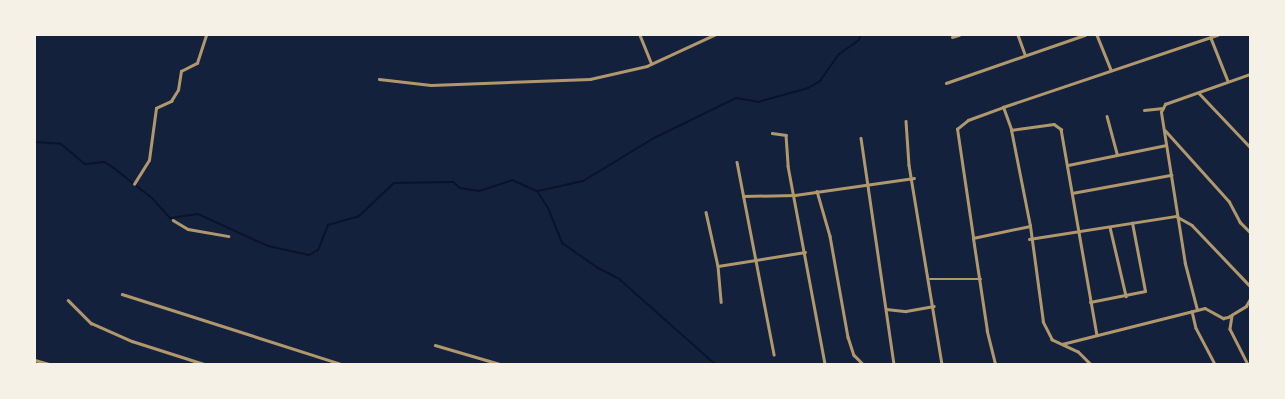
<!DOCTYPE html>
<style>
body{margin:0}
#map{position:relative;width:1285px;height:399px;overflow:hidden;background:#14213d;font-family:"Space Grotesk",sans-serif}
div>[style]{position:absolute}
.stream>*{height:2px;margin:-1px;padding:0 1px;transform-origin:1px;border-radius:1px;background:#0b132b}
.minor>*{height:2.5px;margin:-1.25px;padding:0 1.25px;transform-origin:1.25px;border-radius:1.25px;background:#b1986c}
span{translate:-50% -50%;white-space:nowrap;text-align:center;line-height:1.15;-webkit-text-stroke:4px #f6f1e7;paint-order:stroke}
.frame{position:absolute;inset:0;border:36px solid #f6f1e7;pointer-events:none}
</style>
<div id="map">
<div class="stream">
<div style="left:35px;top:142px;width:26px;rotate:4deg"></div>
<div style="left:61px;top:144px;width:31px;rotate:40deg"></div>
<div style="left:85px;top:164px;width:19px;rotate:-6deg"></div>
<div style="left:104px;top:162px;width:8px;rotate:30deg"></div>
<div style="left:111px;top:166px;width:52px;rotate:38deg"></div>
<div style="left:152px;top:198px;width:27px;rotate:48deg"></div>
<div style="left:170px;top:218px;width:28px;rotate:-8deg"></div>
<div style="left:198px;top:214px;width:77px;rotate:24.6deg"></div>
<div style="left:268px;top:246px;width:42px;rotate:12.4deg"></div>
<div style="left:309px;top:255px;width:10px;rotate:-29deg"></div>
<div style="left:318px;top:250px;width:27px;rotate:-68deg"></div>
<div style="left:328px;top:225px;width:32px;rotate:-16deg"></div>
<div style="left:359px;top:216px;width:48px;rotate:-43.3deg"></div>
<div style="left:394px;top:183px;width:59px;rotate:-1deg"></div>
<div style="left:453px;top:182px;width:9px;rotate:41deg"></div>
<div style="left:460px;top:188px;width:19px;rotate:9deg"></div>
<div style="left:479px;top:191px;width:35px;rotate:-18deg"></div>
<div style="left:512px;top:180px;width:27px;rotate:24deg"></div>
<div style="left:537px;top:191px;width:20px;rotate:57deg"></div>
<div style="left:548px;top:208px;width:38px;rotate:68deg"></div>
<div style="left:562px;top:243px;width:44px;rotate:34.8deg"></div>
<div style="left:598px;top:268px;width:22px;rotate:27deg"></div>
<div style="left:618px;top:278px;width:130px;rotate:41.6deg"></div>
<div style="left:538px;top:191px;width:46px;rotate:-12.5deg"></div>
<div style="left:583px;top:181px;width:83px;rotate:-31.2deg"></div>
<div style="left:654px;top:138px;width:91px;rotate:-26deg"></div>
<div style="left:736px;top:98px;width:22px;rotate:10deg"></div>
<div style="left:758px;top:102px;width:52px;rotate:-15.6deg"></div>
<div style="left:808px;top:88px;width:14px;rotate:-30deg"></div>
<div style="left:820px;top:81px;width:33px;rotate:-55deg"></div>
<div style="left:839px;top:54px;width:24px;rotate:-35deg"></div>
<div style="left:859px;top:40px;width:5px;rotate:-68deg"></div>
</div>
<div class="minor">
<div style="left:498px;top:35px;width:10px"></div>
<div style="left:640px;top:35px;width:31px;rotate:68deg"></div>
<div style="left:1018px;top:35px;width:20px;rotate:70deg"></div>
<div style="left:1097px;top:35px;width:37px;rotate:68deg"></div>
<div style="left:952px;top:37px;width:7px;rotate:-16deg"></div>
<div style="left:1211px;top:38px;width:46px;rotate:68.4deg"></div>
<div style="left:379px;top:79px;width:52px;rotate:6.6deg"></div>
<div style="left:431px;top:85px;width:159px;rotate:-2.2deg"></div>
<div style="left:590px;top:79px;width:58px;rotate:-12.8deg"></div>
<div style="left:647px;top:66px;width:74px;rotate:-24.8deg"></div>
<div style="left:946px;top:83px;width:147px;rotate:-19.1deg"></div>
<div style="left:1199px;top:93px;width:74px;rotate:46.6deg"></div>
<div style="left:1144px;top:110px;width:19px;rotate:-6deg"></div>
<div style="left:1107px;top:116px;width:39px;rotate:75deg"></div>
<div style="left:906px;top:121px;width:44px;rotate:86.1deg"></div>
<div style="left:909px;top:165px;width:202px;rotate:80.6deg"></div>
<div style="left:1011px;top:129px;width:23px;rotate:-110deg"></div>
<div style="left:1003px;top:107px;width:226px;rotate:-18.6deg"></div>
<div style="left:1165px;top:130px;width:96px;rotate:48deg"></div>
<div style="left:1229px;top:201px;width:24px;rotate:62deg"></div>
<div style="left:1240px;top:222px;width:14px;rotate:45deg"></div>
<div style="left:772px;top:133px;width:14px;rotate:8deg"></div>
<div style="left:786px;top:135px;width:31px;rotate:86deg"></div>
<div style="left:788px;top:166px;width:201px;rotate:79.4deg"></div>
<div style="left:861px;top:138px;width:228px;rotate:81.7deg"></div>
<div style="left:737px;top:162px;width:196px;rotate:79.1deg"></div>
<div style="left:1068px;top:165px;width:100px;rotate:-11.5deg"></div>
<div style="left:134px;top:184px;width:28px;rotate:-58deg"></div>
<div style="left:149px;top:160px;width:52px;rotate:-82.3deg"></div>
<div style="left:156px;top:108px;width:17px;rotate:-25deg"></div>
<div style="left:171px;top:101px;width:13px;rotate:-58deg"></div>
<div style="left:178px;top:90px;width:19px;rotate:-81deg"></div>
<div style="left:181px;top:71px;width:18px;rotate:-27deg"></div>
<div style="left:197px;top:63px;width:29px;rotate:-72deg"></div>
<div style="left:817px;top:191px;width:47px;rotate:73.9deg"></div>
<div style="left:830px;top:236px;width:103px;rotate:79.9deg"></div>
<div style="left:848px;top:337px;width:19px;rotate:72deg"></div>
<div style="left:854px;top:355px;width:13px;rotate:45deg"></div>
<div style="left:1072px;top:193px;width:101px;rotate:-10.3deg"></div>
<div style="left:743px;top:196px;width:52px;rotate:-1.1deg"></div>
<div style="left:795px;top:195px;width:120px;rotate:-8.1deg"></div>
<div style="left:706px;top:212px;width:55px;rotate:77.5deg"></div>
<div style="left:718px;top:266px;width:88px;rotate:-9.1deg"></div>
<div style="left:173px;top:220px;width:17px;rotate:31deg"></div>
<div style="left:188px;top:229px;width:41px;rotate:9.9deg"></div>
<div style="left:1110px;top:227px;width:71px;rotate:76.9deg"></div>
<div style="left:973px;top:237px;width:109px;rotate:-98.4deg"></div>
<div style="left:957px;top:129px;width:14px;rotate:-39deg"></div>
<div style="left:968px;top:120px;width:37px;rotate:-20deg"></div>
<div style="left:1029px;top:239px;width:149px;rotate:-8.9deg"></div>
<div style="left:1176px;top:216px;width:18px;rotate:29deg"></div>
<div style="left:1192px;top:225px;width:84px;rotate:46.4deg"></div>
<div style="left:718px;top:266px;width:36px;rotate:85deg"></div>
<div style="left:930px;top:279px;width:51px"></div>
<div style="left:122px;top:294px;width:230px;rotate:17.7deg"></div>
<div style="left:68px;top:300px;width:33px;rotate:45deg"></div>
<div style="left:91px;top:323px;width:45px;rotate:23.7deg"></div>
<div style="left:132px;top:341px;width:76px;rotate:17.7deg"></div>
<div style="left:1090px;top:302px;width:56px;rotate:-11.3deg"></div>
<div style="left:1145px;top:291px;width:69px;rotate:-100.8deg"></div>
<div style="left:886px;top:309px;width:20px;rotate:6deg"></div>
<div style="left:906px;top:311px;width:28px;rotate:-10deg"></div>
<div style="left:1197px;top:310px;width:48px;rotate:-104.6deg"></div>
<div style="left:1185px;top:264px;width:154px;rotate:-99deg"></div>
<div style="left:1161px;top:112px;width:9px;rotate:-63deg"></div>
<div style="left:1165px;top:104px;width:90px;rotate:-19.4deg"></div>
<div style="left:1192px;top:311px;width:17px;rotate:77deg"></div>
<div style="left:1196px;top:328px;width:41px;rotate:62.2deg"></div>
<div style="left:1232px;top:316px;width:13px;rotate:99deg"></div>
<div style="left:1230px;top:329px;width:39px;rotate:63deg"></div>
<div style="left:1062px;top:344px;width:147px;rotate:-14.1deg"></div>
<div style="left:1205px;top:308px;width:21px;rotate:29deg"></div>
<div style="left:1223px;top:318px;width:5px;rotate:-11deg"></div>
<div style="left:1228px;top:317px;width:21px;rotate:-31deg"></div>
<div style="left:1246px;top:306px;width:8px;rotate:-60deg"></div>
<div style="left:435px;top:345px;width:68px;rotate:16.3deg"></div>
<div style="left:35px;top:360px;width:15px;rotate:16deg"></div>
<div style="left:995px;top:364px;width:34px;rotate:-104deg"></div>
<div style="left:987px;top:331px;width:94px;rotate:-98.6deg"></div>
<div style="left:973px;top:238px;width:58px;rotate:-11.9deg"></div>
<div style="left:1090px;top:364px;width:17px;rotate:-135deg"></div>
<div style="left:1078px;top:352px;width:29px;rotate:-155deg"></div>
<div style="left:1052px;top:340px;width:20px;rotate:-117deg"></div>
<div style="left:1043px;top:322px;width:97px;rotate:-97.7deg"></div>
<div style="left:1030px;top:226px;width:98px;rotate:-101.2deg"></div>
<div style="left:1011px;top:130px;width:43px;rotate:-7.9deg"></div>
<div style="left:1054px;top:124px;width:9px;rotate:36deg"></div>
<div style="left:1061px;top:129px;width:209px;rotate:80.1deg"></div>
</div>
<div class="frame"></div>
</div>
